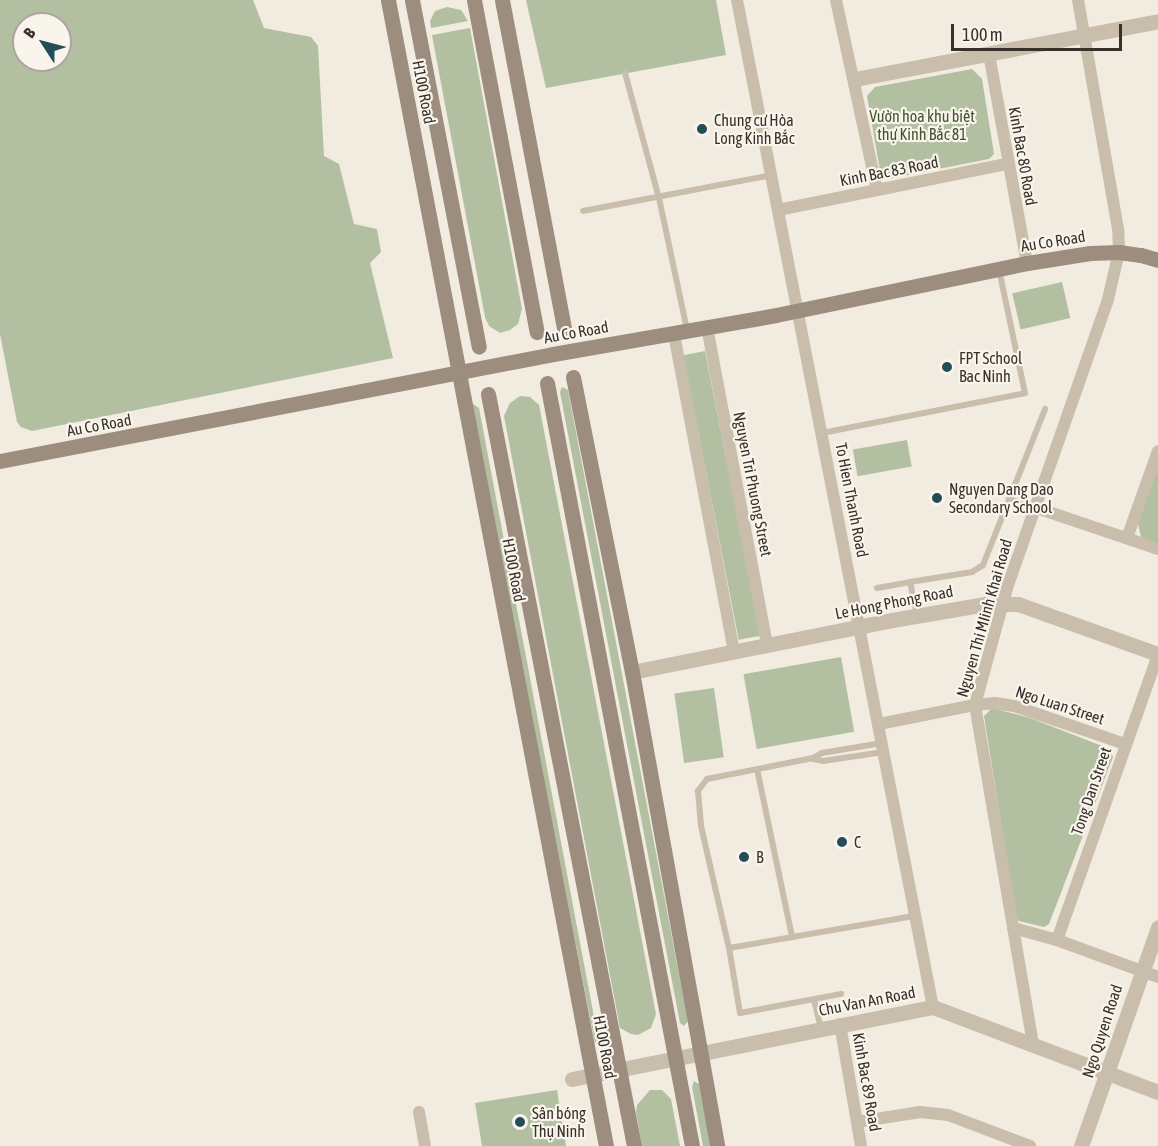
<!DOCTYPE html>
<meta charset="utf-8">
<style>
body{margin:0}
#map{position:relative;width:1158px;height:1146px;overflow:hidden;background:#f1ebe0;font-family:"Asap Condensed",sans-serif}
div>[style]{position:absolute}
.green>*{inset:0;background:#b2c0a1;transform-origin:0 0}
.service>*{height:6px;margin:-3px;padding:0 3px;transform-origin:3px;border-radius:3px;background:#c9bdac}
.minor>*{height:12px;margin:-6px;padding:0 6px;transform-origin:6px;border-radius:6px;background:#c9bdac}
.tertiary>*{height:15px;margin:-7.5px;padding:0 7.5px;transform-origin:7.5px;border-radius:7.5px;background:#c9bdac}
.secondary>*{height:15px;margin:-7.5px;padding:0 7.5px;transform-origin:7.5px;border-radius:7.5px;background:#9d8d7e}
.dots>*{width:16px;height:16px;translate:-50% -50%;box-sizing:border-box;border:3px solid #f9f5ec;border-radius:50%}
span{translate:-50% -50%;white-space:nowrap;text-align:center;line-height:1.15;-webkit-text-stroke:4.5px #f9f5ec;paint-order:stroke}
.street-label{font-size:16px;color:#38302b}
.park-label{font-size:16px;color:#435430}
.poi-label{font-size:16px;color:#38302b}
.left{translate:0 -50%;text-align:left}
.north{position:absolute;left:12px;top:12px;width:60px;height:60px;box-sizing:border-box;background:#f9f5ec;border:2px solid #aca69f;border-radius:50%;rotate:306deg;font-size:16px;font-weight:700;line-height:24px;text-align:center;color:#38302b}
.north::after{content:'';display:block;margin:auto;width:21px;height:27px;background:#234d57;clip-path:polygon(50% 0,100% 100%,50% 72%,0 100%)}
.scale{position:absolute;left:951px;top:24px;width:171px;height:27px;box-sizing:border-box;border:3px solid #38302b;border-top:0;padding-left:8px;font-size:18px;line-height:21px;white-space:nowrap;color:#38302b;-webkit-text-stroke:4px #f9f5ec;paint-order:stroke}
</style>
<div id="map">
<div class="green">
<div style="clip-path:polygon(evenodd,0 0,253px 0,264px 28px,311px 37px,318px 46px,324px 156px,339px 164px,354px 224px,377px 229px,381px 252px,370px 263px,393px 358px,32px 431px,21px 427px,17px 422px,0 334px,0 0,24px 24px,60px 24px,60px 60px,24px 60px,24px 24px)"></div>
<div style="clip-path:polygon(526px 0,716px 0,726px 55px,546px 88px)"></div>
<div style="clip-path:polygon(447px 7px,461px 10px,468px 21px,431px 28px,430px 21px,435px 11px)"></div>
<div style="clip-path:polygon(470px 28px,522px 309px,518px 324px,510px 330px,500px 333px,489px 326px,485px 317px,432px 35px)"></div>
<div style="clip-path:polygon(972px 69px,982px 79px,994px 154px,989px 159px,887px 179px,881px 176px,867px 96px,875px 87px)"></div>
<div style="left:1062px;top:282px;width:37px;height:51px;rotate:77deg"></div>
<div style="left:705px;top:351px;width:290px;height:22px;rotate:79deg"></div>
<div style="clip-path:polygon(562px 387px,568px 390px,688px 1021px,684px 1026px,680px 1023px,560px 392px)"></div>
<div style="clip-path:polygon(520px 396px,530px 397px,539px 405px,656px 1014px,651px 1028px,638px 1035px,631px 1034px,620px 1028px,504px 416px,510px 403px)"></div>
<div style="clip-path:polygon(473px 404px,479px 408px,598px 1038px,595px 1043px,471px 406px)"></div>
<div style="left:907px;top:440px;width:27px;height:55px;rotate:80deg"></div>
<div style="clip-path:polygon(1158px 467px,1158px 545px,1141px 537px,1138px 524px)"></div>
<div style="left:841px;top:657px;width:76px;height:99px;rotate:80deg"></div>
<div style="left:714px;top:688px;width:70px;height:40px;rotate:82deg"></div>
<div style="clip-path:polygon(992px 708px,1030px 718px,1110px 749px,1113px 757px,1049px 924px,1044px 927px,1019px 921px,1016px 917px,984px 716px)"></div>
<div style="clip-path:polygon(694px 1081px,699px 1084px,711px 1146px,703px 1146px,692px 1087px)"></div>
<div style="clip-path:polygon(557px 1090px,566px 1146px,482px 1146px,475px 1103px)"></div>
<div style="clip-path:polygon(650px 1090px,662px 1090px,671px 1099px,680px 1146px,642px 1146px,636px 1112px,637px 1105px)"></div>
</div>
<div class="service">
<div style="left:625px;top:73px;width:130px;rotate:74.8deg"></div>
<div style="left:659px;top:198px;width:135px;rotate:78deg"></div>
<div style="left:583px;top:211px;width:191px;rotate:-10.8deg"></div>
<div style="left:822px;top:433px;width:207px;rotate:-11.1deg"></div>
<div style="left:1025px;top:393px;width:126px;rotate:-101.9deg"></div>
<div style="left:1009px;top:499px;width:29px;rotate:18deg"></div>
<div style="left:910px;top:582px;width:63px;rotate:-9.2deg"></div>
<div style="left:972px;top:572px;width:13px;rotate:-32deg"></div>
<div style="left:983px;top:565px;width:168px;rotate:-68.3deg"></div>
<div style="left:877px;top:588px;width:34px;rotate:-10deg"></div>
<div style="left:910px;top:582px;width:34px;rotate:78deg"></div>
<div style="left:882px;top:743px;width:61px;rotate:170.5deg"></div>
<div style="left:822px;top:753px;width:10px;rotate:151deg"></div>
<div style="left:813px;top:758px;width:108px;rotate:168.8deg"></div>
<div style="left:707px;top:779px;width:15px;rotate:127deg"></div>
<div style="left:698px;top:791px;width:35px;rotate:85deg"></div>
<div style="left:701px;top:826px;width:125px;rotate:77.1deg"></div>
<div style="left:729px;top:948px;width:189px;rotate:-9.8deg"></div>
<div style="left:813px;top:759px;width:10px;rotate:11deg"></div>
<div style="left:823px;top:761px;width:61px;rotate:-8.5deg"></div>
<div style="left:757px;top:769px;width:172px;rotate:78.2deg"></div>
<div style="left:729px;top:948px;width:66px;rotate:80.4deg"></div>
<div style="left:740px;top:1013px;width:103px;rotate:-10.7deg"></div>
<div style="left:814px;top:1000px;width:29px;rotate:76deg"></div>
</div>
<div class="minor">
<div style="left:737px;top:0;width:1026px;rotate:78.99deg"></div>
<div style="left:836px;top:0;width:194px;rotate:77.8deg"></div>
<div style="left:989px;top:54px;width:212px;rotate:79.7deg"></div>
<div style="left:778px;top:210px;width:234px;rotate:-11.4deg"></div>
<div style="left:707px;top:327px;width:325px;rotate:79.3deg"></div>
<div style="left:674px;top:334px;width:324px;rotate:79.3deg"></div>
<div style="left:1037px;top:508px;width:128px;rotate:18.7deg"></div>
<div style="left:1127px;top:538px;width:92px;rotate:-70.4deg"></div>
<div style="left:879px;top:724px;width:98px;rotate:-11.2deg"></div>
<div style="left:975px;top:705px;width:20px;rotate:-6deg"></div>
<div style="left:995px;top:703px;width:19px;rotate:9deg"></div>
<div style="left:1014px;top:706px;width:117px;rotate:18.9deg"></div>
<div style="left:1013px;top:928px;width:46px;rotate:15.3deg"></div>
<div style="left:1057px;top:940px;width:108px;rotate:20.1deg"></div>
<div style="left:1057px;top:940px;width:303px;rotate:-70.5deg"></div>
<div style="left:840px;top:1024px;width:124px;rotate:80.2deg"></div>
<div style="left:1033px;top:1044px;width:344px;rotate:-99.7deg"></div>
<div style="left:975px;top:705px;width:121px;rotate:-74.7deg"></div>
<div style="left:1007px;top:588px;width:306px;rotate:-70.7deg"></div>
<div style="left:1108px;top:299px;width:48px;rotate:-76.8deg"></div>
<div style="left:1119px;top:252px;width:23px;rotate:-92deg"></div>
<div style="left:1118px;top:229px;width:232px;rotate:-99.9deg"></div>
<div style="left:419px;top:1112px;width:35px;rotate:80deg"></div>
<div style="left:857px;top:1122px;width:64px;rotate:-9deg"></div>
<div style="left:920px;top:1112px;width:28px;rotate:6deg"></div>
<div style="left:948px;top:1115px;width:88px;rotate:20.7deg"></div>
</div>
<div class="tertiary">
<div style="left:855px;top:79px;width:309px;rotate:-10.8deg"></div>
<div style="left:632px;top:672px;width:265px;rotate:-11.3deg"></div>
<div style="left:892px;top:620px;width:95px;rotate:-9.7deg"></div>
<div style="left:986px;top:604px;width:32px"></div>
<div style="left:1018px;top:604px;width:149px;rotate:19.7deg"></div>
<div style="left:572px;top:1079px;width:368px;rotate:-11.3deg"></div>
<div style="left:933px;top:1007px;width:241px;rotate:20.7deg"></div>
<div style="left:1081px;top:1146px;width:232px;rotate:-70.6deg"></div>
</div>
<div class="secondary">
<div style="left:388px;top:0;width:1167px;rotate:79.23deg"></div>
<div style="left:412px;top:0;width:353px;rotate:79.1deg"></div>
<div style="left:474px;top:0;width:338px;rotate:79.3deg"></div>
<div style="left:502px;top:0;width:334px;rotate:79.3deg"></div>
<div style="left:573px;top:377px;width:301px;rotate:78.7deg"></div>
<div style="left:632px;top:672px;width:482px;rotate:79.8deg"></div>
<div style="left:547px;top:383px;width:777px;rotate:79.24deg"></div>
<div style="left:488px;top:394px;width:766px;rotate:79.01deg"></div>
<div style="left:0;top:461px;width:563px;rotate:-10.95deg"></div>
<div style="left:553px;top:354px;width:226px;rotate:-9.9deg"></div>
<div style="left:776px;top:315px;width:256px;rotate:-11.7deg"></div>
<div style="left:1027px;top:263px;width:64px;rotate:-9deg"></div>
<div style="left:1090px;top:253px;width:29px;rotate:-2deg"></div>
<div style="left:1119px;top:252px;width:22px;rotate:8deg"></div>
<div style="left:1141px;top:255px;width:18px;rotate:16deg"></div>
</div>
<div class="dots">
<div style="left:702px;top:129px;background:#234d57"></div>
<div style="left:947px;top:367px;background:#234d57"></div>
<div style="left:937px;top:498px;background:#234d57"></div>
<div style="left:842px;top:842px;background:#234d57"></div>
<div style="left:744px;top:857px;background:#234d57"></div>
<div style="left:520px;top:1122px;background:#234d57"></div>
</div>
<div class="street-label">
<span style="left:424px;top:92px;rotate:79deg">H100 Road</span>
<span style="left:1023px;top:156px;rotate:80deg">Kinh Bac 80 Road</span>
<span style="left:889px;top:171px;rotate:-11deg">Kinh Bac 83 Road</span>
<span style="left:1053px;top:241px;rotate:-9deg">Au Co Road</span>
<span style="left:576px;top:332px;rotate:-10deg">Au Co Road</span>
<span style="left:99px;top:425px;rotate:-10deg">Au Co Road</span>
<span style="left:753px;top:484px;rotate:79deg">Nguyen Tri Phuong Street</span>
<span style="left:852px;top:500px;rotate:79deg">To Hien Thanh Road</span>
<span style="left:514px;top:570px;rotate:79deg">H100 Road</span>
<span style="left:894px;top:602px;rotate:-11deg">Le Hong Phong Road</span>
<span style="left:984px;top:618px;rotate:-74deg">Nguyen Thi MIinh Khai Road</span>
<span style="left:1060px;top:705px;rotate:18deg">Ngo Luan Street</span>
<span style="left:1091px;top:791px;rotate:-71deg">Tong Dan Street</span>
<span style="left:867px;top:1001px;rotate:-11deg">Chu Van An Road</span>
<span style="left:1102px;top:1031px;rotate:-72deg">Ngo Quyen Road</span>
<span style="left:605px;top:1047px;rotate:79deg">H100 Road</span>
<span style="left:867px;top:1082px;rotate:80deg">Kinh Bac 89 Road</span>
</div>
<div class="park-label">
<span style="left:922px;top:125px">Vườn hoa khu biệt<br>thự Kinh Bắc 81</span>
</div>
<div class="poi-label">
<span class="left" style="left:714px;top:129px">Chung cư Hòa<br>Long Kinh Bắc</span>
<span class="left" style="left:959px;top:367px">FPT School<br>Bac Ninh</span>
<span class="left" style="left:949px;top:498px">Nguyen Dang Dao<br>Secondary School</span>
<span class="left" style="left:854px;top:842px">C</span>
<span class="left" style="left:756px;top:857px">B</span>
<span class="left" style="left:532px;top:1122px">Sân bóng<br>Thụ Ninh</span>
</div>
<div class="north">B</div>
<div class="scale">100 m</div>
</div>
